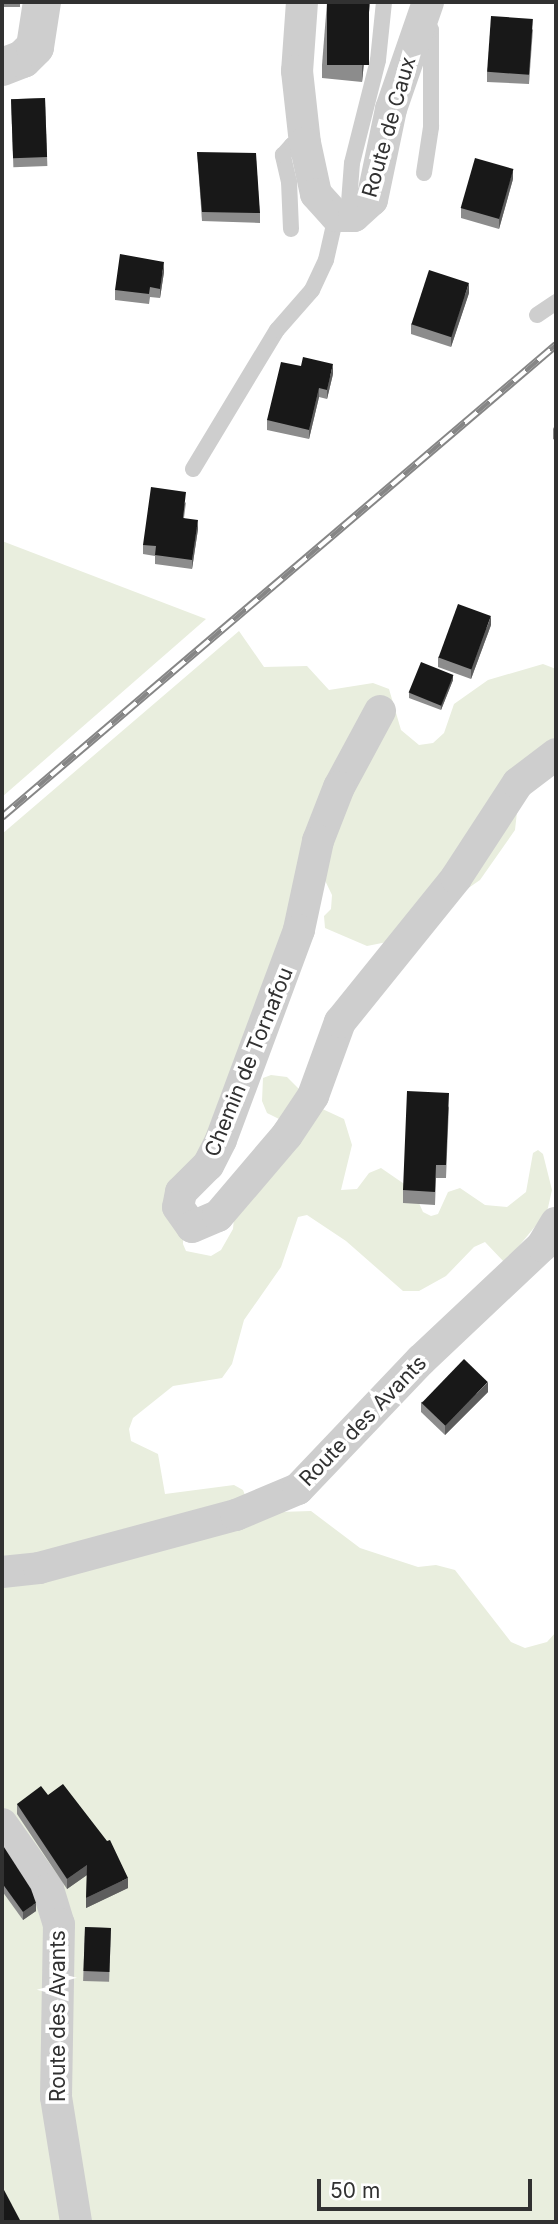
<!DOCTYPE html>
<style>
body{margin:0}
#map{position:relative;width:558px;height:2224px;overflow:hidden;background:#fff;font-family:Inter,sans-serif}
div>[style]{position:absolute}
.green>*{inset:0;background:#e9eede}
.service>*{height:16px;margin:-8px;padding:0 8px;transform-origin:8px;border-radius:8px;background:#cecece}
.minor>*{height:32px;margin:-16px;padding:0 16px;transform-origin:16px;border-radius:16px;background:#cecece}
.tertiary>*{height:38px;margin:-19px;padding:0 19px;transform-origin:19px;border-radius:19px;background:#cecece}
.rail>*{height:8px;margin-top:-4px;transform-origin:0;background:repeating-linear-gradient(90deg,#fff 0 16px,#868686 0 32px);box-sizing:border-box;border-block:2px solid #868686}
.wall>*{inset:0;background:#8c8c8c;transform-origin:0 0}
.shaded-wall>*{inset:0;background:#5d5d5d}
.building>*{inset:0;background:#181818;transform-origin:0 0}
span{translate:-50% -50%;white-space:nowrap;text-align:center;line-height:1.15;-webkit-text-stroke:7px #fff;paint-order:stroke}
.street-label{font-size:21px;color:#313131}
.frame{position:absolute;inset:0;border:4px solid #313131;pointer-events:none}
.scale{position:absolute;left:317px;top:2179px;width:215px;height:32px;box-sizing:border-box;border:4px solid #313131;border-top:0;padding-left:9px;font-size:21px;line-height:24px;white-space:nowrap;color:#313131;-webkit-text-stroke:5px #fff;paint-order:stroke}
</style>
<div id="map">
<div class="green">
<div style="clip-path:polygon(2px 541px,206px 619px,2px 797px)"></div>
<div style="clip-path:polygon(239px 631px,264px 667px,307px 666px,329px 690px,373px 683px,389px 689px,401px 730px,419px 745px,433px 743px,444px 733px,454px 704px,488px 680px,543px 664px,556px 669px,556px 763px,535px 780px,517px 812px,515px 830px,480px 880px,392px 941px,367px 946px,325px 928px,324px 916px,331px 909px,332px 895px,319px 868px,199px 1182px,183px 1230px,183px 1244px,186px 1251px,211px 1256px,221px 1250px,233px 1229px,238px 1175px,279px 1119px,267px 1113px,262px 1101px,263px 1078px,271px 1075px,287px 1077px,316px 1106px,344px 1119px,352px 1145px,341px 1190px,357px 1189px,369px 1173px,381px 1168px,413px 1190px,423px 1212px,431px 1216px,438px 1214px,448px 1192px,460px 1188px,485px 1205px,507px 1207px,526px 1192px,533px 1153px,538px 1150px,543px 1154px,552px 1190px,547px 1212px,505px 1263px,485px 1242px,474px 1247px,446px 1276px,419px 1291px,403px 1291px,346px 1241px,307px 1215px,298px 1217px,281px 1267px,244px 1320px,232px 1364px,222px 1378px,173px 1386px,133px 1418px,129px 1429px,131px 1441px,158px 1454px,165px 1494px,234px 1485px,243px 1490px,256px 1523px,279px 1512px,311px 1511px,360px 1548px,418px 1567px,436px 1565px,455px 1570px,511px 1642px,525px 1648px,547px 1642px,556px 1632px,556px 2222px,2px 2222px,2px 834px)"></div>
</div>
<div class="service">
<div style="left:424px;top:173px;width:47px;rotate:-81.3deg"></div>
<div style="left:431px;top:127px;width:97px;rotate:-90deg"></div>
<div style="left:431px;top:30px;width:10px;rotate:-114deg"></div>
<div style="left:348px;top:216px;width:53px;rotate:-85.7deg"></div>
<div style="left:352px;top:163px;width:106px;rotate:-75.8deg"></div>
<div style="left:378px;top:60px;width:58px;rotate:-84.1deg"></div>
<div style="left:291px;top:229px;width:47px;rotate:-92.4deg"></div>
<div style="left:289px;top:182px;width:28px;rotate:-103deg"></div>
<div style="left:283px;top:155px;width:13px;rotate:-48deg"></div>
<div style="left:292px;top:145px;width:13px;rotate:-9deg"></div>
<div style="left:537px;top:315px;width:23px;rotate:-34deg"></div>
<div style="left:193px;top:469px;width:162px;rotate:-58.9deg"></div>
<div style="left:277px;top:330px;width:53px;rotate:-48.8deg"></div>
<div style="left:312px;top:290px;width:33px;rotate:-65deg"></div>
<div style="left:326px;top:260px;width:45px;rotate:-77.2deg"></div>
</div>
<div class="minor">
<div style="left:302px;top:2px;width:69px;rotate:94.1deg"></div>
<div style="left:297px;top:71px;width:72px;rotate:83.7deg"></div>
<div style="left:305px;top:143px;width:52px;rotate:77.8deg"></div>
<div style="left:316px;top:194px;width:30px;rotate:48deg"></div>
<div style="left:336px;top:216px;width:18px"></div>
<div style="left:354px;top:216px;width:24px;rotate:-42deg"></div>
<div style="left:372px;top:200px;width:93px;rotate:-78.2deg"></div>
<div style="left:391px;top:109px;width:113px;rotate:-70.9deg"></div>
<div style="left:380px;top:711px;width:86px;rotate:118.3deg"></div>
<div style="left:339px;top:787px;width:58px;rotate:111.3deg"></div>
<div style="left:318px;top:841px;width:91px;rotate:102.1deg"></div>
<div style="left:299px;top:930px;width:224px;rotate:110.4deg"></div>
<div style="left:221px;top:1140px;width:28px;rotate:117deg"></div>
<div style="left:208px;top:1165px;width:38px;rotate:135deg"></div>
<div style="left:181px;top:1192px;width:15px;rotate:101deg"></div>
<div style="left:178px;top:1207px;width:24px;rotate:55deg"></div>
<div style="left:192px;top:1227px;width:28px;rotate:-23deg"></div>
<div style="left:218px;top:1216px;width:106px;rotate:-49.6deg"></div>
<div style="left:287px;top:1135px;width:47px;rotate:-56.3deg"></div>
<div style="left:313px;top:1096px;width:79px;rotate:-70deg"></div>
<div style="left:340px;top:1022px;width:185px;rotate:-51.1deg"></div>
<div style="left:456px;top:878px;width:113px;rotate:-56.9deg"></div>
<div style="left:518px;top:783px;width:48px;rotate:-37.3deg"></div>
<div style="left:2px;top:1572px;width:37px;rotate:-6deg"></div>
<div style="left:39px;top:1568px;width:204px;rotate:-15.1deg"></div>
<div style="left:236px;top:1515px;width:67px;rotate:-22.8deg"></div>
<div style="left:298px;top:1489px;width:178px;rotate:-46.4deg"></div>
<div style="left:421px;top:1360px;width:166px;rotate:-43.3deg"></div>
<div style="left:542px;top:1246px;width:27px;rotate:-59deg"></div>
<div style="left:2px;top:1824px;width:80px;rotate:54.7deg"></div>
<div style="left:48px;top:1889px;width:37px;rotate:73deg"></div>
<div style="left:59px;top:1924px;width:173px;rotate:91deg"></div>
<div style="left:56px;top:2097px;width:127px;rotate:80.9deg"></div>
</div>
<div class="tertiary">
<div style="left:2px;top:67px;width:22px;rotate:-21deg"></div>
<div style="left:23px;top:59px;width:17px;rotate:-45deg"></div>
<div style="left:35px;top:47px;width:46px;rotate:-81.2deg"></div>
</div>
<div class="rail">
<div style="left:2px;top:817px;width:728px;rotate:-40.43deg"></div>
</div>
<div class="wall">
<div style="left:2px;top:2px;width:18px;height:5px"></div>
<div style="clip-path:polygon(327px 2px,370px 2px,362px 82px,322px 78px,322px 65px)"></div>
<div style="clip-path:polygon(533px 29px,529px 84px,487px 82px,487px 72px)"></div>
<div style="left:45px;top:98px;width:68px;height:34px;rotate:88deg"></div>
<div style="clip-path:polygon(197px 152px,260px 213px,260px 223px,202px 221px)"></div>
<div style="clip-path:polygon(513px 179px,499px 229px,461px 218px,461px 208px)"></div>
<div style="clip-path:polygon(164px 272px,160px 298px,150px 297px,149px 304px,115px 300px,115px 290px)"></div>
<div style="clip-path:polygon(469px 293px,451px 347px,411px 334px,411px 324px)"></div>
<div style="clip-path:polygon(333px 374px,327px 399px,319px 397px,309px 439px,267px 430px,267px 420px)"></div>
<div style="clip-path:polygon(556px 423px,556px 441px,553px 439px,553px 429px)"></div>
<div style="clip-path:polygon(186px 502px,184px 518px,198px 529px,192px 569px,155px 564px,155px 556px,143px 554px,143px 545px)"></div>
<div style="clip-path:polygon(491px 625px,471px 679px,438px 667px,438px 657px)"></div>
<div style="clip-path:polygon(453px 680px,441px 710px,409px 698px,409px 693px)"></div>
<div style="clip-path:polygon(449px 1106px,446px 1178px,436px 1178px,435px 1205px,403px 1203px,403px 1190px)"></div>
<div style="clip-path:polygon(488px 1392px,445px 1435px,421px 1412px,421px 1402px)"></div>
<div style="clip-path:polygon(48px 1795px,128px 1888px,86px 1908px,87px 1875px,67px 1889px,17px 1814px,17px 1804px)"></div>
<div style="clip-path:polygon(2px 1844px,36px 1911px,23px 1920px,2px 1891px)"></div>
<div style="left:85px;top:1927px;width:26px;height:54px;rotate:2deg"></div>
</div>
<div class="shaded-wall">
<div style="clip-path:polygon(369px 2px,370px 2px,362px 82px,362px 68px)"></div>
<div style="clip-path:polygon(513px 169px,513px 179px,499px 229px,499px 219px)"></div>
<div style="clip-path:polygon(164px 262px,164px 272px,160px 298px,160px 289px)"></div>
<div style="clip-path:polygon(469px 283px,469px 293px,451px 347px,451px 337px)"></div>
<div style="clip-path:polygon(333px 364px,333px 374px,327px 399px,327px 390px)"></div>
<div style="clip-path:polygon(319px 388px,319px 397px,309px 439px,309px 430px)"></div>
<div style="clip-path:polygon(198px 520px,198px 529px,192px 569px,192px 560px)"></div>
<div style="clip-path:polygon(491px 616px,491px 625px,471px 679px,471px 670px)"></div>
<div style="clip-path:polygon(453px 675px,453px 680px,441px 710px,441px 705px)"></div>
<div style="clip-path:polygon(488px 1382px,488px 1392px,445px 1435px,445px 1426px)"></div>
<div style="clip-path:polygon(87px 1865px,87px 1875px,67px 1889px,67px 1879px)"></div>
<div style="clip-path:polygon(128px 1878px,128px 1888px,86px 1908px,86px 1898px)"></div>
<div style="clip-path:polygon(36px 1903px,36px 1911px,23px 1920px,23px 1912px)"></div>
</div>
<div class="building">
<div style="left:327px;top:2px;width:42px;height:63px"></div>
<div style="left:491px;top:16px;width:42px;height:56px;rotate:4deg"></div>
<div style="left:45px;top:98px;width:59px;height:34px;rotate:88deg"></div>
<div style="clip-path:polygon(197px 152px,256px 153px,260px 213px,202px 212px)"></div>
<div style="left:475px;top:158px;width:40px;height:52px;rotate:16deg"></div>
<div style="clip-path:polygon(120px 254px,164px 262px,160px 289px,150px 287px,149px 294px,115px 290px)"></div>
<div style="left:429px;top:270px;width:42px;height:57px;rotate:18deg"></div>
<div style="clip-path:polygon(303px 357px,333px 364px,327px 390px,319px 388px,309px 430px,267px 420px,281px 362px,301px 366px)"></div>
<div style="clip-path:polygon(151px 487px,186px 492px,183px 518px,198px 520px,192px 560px,155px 555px,156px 546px,143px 545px)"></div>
<div style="left:458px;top:604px;width:35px;height:57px;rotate:20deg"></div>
<div style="left:421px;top:662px;width:35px;height:33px;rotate:22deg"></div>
<div style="clip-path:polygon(407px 1091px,449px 1093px,446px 1165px,436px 1165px,435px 1192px,403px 1190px)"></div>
<div style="left:464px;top:1359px;width:33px;height:61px;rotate:44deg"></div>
<div style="clip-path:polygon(63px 1784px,107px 1841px,110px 1840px,128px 1878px,86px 1898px,87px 1865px,67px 1879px,17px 1804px,41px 1786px,48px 1795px)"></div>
<div style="clip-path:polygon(2px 1844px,31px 1889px,36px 1903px,23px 1912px,2px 1883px)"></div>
<div style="left:85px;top:1927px;width:26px;height:44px;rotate:2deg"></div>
<div style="clip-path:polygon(2px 2188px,3px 2188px,21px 2222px,2px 2222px)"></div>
</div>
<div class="street-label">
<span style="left:389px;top:127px;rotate:-74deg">Route de Caux</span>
<span style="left:249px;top:1062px;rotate:-68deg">Chemin de Tornafou</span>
<span style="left:363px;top:1421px;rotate:-46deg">Route des Avants</span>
<span style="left:58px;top:2016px;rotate:-90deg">Route des Avants</span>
</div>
<div class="frame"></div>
<div class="scale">50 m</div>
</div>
